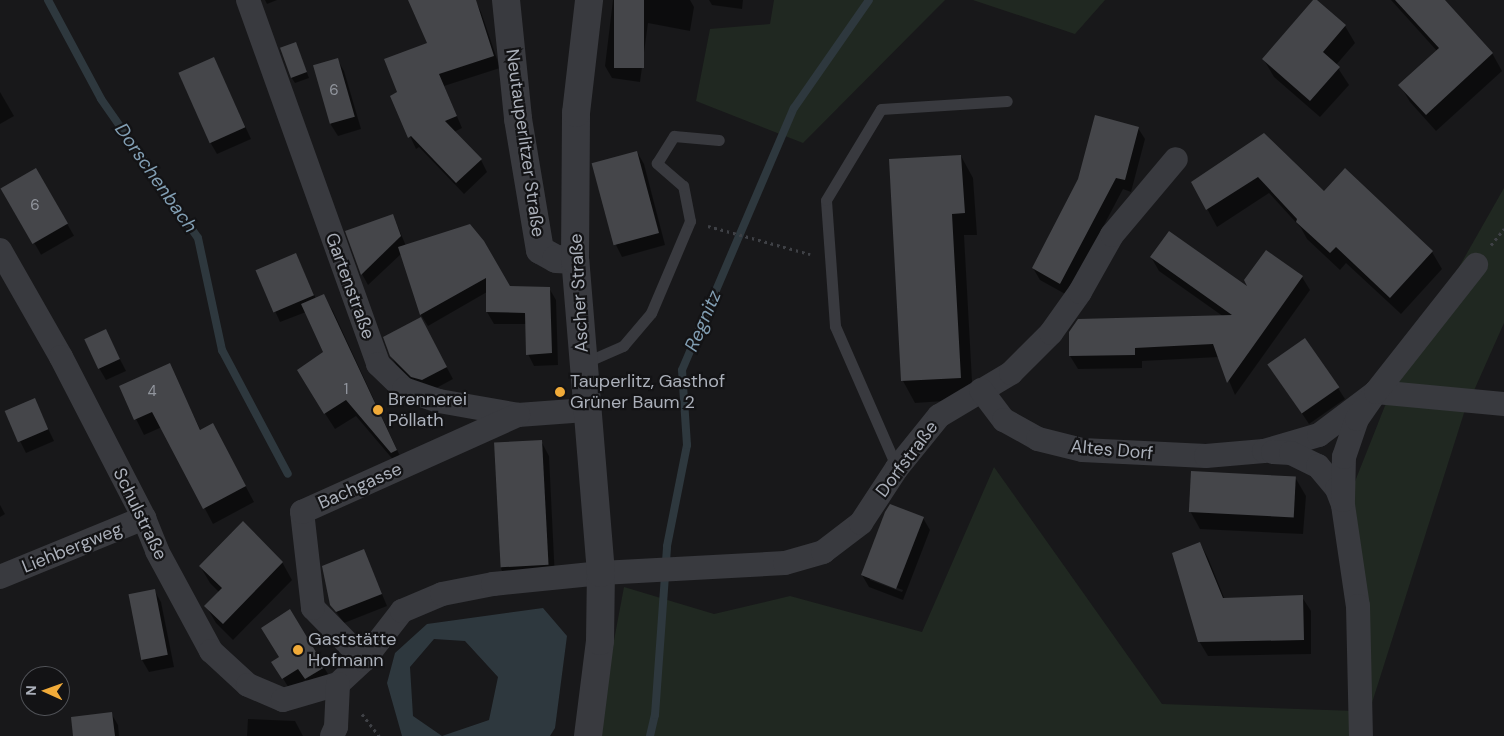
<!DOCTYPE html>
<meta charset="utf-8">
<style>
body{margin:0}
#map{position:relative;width:1504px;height:736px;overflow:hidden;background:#18181a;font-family:"DM Sans",sans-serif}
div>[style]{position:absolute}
.green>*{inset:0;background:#202821}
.water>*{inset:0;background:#2e383e}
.shadow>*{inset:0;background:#0007;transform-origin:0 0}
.stream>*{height:8px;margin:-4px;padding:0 4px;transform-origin:4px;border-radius:4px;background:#2e383e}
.building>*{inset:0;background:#45464a;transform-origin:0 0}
.path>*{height:3px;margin-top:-1.5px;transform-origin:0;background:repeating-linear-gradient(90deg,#3f4146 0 2.5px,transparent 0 6.5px)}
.service>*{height:11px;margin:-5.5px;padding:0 5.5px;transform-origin:5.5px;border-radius:5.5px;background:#393a3f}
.minor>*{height:24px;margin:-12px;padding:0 12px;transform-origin:12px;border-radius:12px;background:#393a3f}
.tertiary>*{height:28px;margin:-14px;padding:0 14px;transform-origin:14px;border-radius:14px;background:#393a3f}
.dots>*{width:14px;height:14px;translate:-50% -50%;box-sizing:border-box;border:2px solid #131315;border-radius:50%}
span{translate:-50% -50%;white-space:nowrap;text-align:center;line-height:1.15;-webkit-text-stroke:4.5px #131315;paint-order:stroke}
.number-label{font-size:15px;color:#92969e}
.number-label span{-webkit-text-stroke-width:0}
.street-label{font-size:18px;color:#abb0ba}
.poi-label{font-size:18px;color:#abb0ba}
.left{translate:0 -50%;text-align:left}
.water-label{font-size:19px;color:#829fb4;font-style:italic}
.north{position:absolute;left:20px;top:666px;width:50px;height:50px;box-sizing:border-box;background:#131315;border:1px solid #505257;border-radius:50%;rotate:272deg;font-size:14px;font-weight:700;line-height:20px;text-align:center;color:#abb0ba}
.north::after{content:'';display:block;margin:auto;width:18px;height:22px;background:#f1ab39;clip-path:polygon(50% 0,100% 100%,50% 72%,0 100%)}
</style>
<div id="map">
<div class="green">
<div style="clip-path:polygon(774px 0,945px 0,803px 143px,696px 101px,710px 29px,770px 24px)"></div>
<div style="clip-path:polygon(973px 0,1105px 0,1075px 34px)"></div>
<div style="clip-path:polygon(1504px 188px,1504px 323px,1464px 413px,1370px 709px,1355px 736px,596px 736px,624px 587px,714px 614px,790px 596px,922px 632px,994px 467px,1162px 704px,1355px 711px,1354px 484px,1396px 378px)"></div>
</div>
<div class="water">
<div style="clip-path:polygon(evenodd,543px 608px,567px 636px,555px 728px,550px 736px,402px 736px,387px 683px,395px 653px,427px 624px,543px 608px,434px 639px,465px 641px,498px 677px,489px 720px,442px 736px,413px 716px,410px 667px,434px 639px)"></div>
</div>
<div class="shadow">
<div style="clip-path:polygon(265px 0,277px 0,267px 4px)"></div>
<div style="clip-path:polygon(409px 0,475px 0,481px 12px,500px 68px,444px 86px,462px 128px,454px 132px,481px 160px,487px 172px,464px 194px,419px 147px,416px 149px,392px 97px,399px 92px,429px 43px)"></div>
<div style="clip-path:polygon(613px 0,690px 0,694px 7px,690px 31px,648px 23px,640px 82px,612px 78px,605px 66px)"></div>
<div style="clip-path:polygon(709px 0,743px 0,742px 9px,712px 5px)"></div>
<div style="clip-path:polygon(1315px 0,1345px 26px,1355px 43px,1336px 65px,1349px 85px,1320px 117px,1274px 77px,1264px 60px)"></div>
<div style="clip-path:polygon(1391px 0,1443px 0,1492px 53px,1502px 71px,1436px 131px,1410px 102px,1400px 85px,1437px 51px)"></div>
<div style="clip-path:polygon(296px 44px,309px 78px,295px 83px,291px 77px)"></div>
<div style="clip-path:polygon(214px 59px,251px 139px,217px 154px,210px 142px)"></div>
<div style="clip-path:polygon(337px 59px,344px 71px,361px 129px,338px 136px,331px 125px)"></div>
<div style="clip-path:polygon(0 92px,14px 116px,0 124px)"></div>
<div style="clip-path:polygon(1138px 128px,1145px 139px,1131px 192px,1123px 189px,1067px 295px,1040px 280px,1033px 268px)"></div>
<div style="clip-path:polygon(1263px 135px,1324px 193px,1345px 170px,1432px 252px,1442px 269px,1401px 314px,1346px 263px,1340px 270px,1307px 239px,1301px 228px,1269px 193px,1217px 227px,1193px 183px)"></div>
<div style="clip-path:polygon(637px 152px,644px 164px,665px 245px,622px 257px,616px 245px)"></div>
<div style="clip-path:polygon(961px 156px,973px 178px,977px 235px,964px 235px,973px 399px,915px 403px,903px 381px)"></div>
<div style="left:36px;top:170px;width:76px;height:38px;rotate:60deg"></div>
<div style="clip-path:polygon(393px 215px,406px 246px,470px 225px,510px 288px,549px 288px,556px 300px,558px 365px,534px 366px,528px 354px,526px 324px,494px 324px,487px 312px,487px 292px,428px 326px,421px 315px,401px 254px,368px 285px,362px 274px)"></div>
<div style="clip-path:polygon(296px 255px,316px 299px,323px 295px,333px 311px,405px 467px,401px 469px,356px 416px,335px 429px,308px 387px,325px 352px,306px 312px,280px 322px,257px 271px)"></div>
<div style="clip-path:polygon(1151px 257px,1251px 290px,1302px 277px,1310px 290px,1235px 395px,1219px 357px,1142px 361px,1142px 368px,1078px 369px,1070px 356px,1224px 317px,1159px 271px)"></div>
<div style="clip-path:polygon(105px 330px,126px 371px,106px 380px,99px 368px)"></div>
<div style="clip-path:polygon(427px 331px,453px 379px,429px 392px,419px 389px,398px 368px,391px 356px)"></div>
<div style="clip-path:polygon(1269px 364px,1338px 388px,1345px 399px,1309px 424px)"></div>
<div style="clip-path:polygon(169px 365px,201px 431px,221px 440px,254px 502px,213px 524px,162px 427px,144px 435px,120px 387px)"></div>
<div style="clip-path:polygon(34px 399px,54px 441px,26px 453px,20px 441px)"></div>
<div style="clip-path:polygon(541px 441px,549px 456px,555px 579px,509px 583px,501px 569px)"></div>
<div style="clip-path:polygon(1296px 479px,1306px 496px,1303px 534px,1200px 529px,1190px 511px)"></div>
<div style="clip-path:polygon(0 505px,5px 514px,0 517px)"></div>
<div style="clip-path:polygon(evenodd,923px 518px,930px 530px,903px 600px,869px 587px,862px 575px,923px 518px,870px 578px,903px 590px,902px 592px,870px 580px,870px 578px)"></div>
<div style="clip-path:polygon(1200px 543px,1208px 558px,1225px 600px,1302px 597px,1311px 611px,1311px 654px,1208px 656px,1199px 641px)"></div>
<div style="clip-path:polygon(364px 551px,387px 606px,344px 623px,331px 605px)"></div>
<div style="clip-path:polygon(282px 562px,292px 580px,233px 640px,216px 623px,206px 606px,219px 592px,210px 583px,200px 566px)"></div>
<div style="clip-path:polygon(154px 590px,161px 602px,174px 667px,149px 672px,142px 660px)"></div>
<div style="clip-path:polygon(290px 611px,331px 679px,312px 690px,306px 680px,290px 690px,273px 662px,280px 657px)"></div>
<div style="clip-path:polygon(111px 713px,118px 725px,119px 736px,74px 736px)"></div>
<div style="clip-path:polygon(248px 719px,295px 721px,303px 736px,247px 736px)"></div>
</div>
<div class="stream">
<div style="left:48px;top:0;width:112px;rotate:61.8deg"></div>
<div style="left:101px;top:99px;width:169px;rotate:55.1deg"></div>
<div style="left:198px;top:238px;width:115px;rotate:77.9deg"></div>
<div style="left:222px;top:350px;width:140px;rotate:62deg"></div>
<div style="left:650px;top:736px;width:22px;rotate:-77deg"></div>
<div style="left:655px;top:715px;width:169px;rotate:-85.9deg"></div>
<div style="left:667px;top:546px;width:103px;rotate:-78.8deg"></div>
<div style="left:687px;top:445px;width:75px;rotate:-93.8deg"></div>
<div style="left:682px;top:370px;width:285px;rotate:-66.9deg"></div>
<div style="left:794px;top:108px;width:131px;rotate:-55.2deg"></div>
</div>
<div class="building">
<div style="clip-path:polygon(408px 0,476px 0,494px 56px,439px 74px,457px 116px,445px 121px,482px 159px,456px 183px,411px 136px,408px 138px,390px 96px,397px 92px,384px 59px,427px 43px)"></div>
<div style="left:614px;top:0;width:30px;height:68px"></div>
<div style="clip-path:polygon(1313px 0,1317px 0,1346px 25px,1323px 52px,1340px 67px,1310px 101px,1262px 59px)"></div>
<div style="clip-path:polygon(1395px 0,1445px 0,1493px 53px,1426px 115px,1398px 85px,1439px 48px)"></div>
<div style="left:296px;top:42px;width:32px;height:17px;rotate:70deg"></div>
<div style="left:214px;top:57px;width:77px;height:39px;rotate:66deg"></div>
<div style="left:338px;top:58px;width:61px;height:26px;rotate:74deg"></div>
<div style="clip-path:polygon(1095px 115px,1139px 127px,1125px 180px,1116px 178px,1060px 284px,1032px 268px,1078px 179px)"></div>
<div style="clip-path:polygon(1264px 133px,1324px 191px,1345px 168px,1433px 251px,1390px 298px,1336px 247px,1330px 253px,1296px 222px,1297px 219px,1258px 177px,1206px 210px,1191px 182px)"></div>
<div style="left:637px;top:151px;width:85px;height:47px;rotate:75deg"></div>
<div style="clip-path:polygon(961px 155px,965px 213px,952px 214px,961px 378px,901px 381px,889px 159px)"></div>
<div style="left:36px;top:168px;width:64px;height:41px;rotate:60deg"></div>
<div style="clip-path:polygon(393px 214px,401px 236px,361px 275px,345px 231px)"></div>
<div style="clip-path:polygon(470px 224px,484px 241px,510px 286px,550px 287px,552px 353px,526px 355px,525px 313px,486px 312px,486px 278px,420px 315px,398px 247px)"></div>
<div style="clip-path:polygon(1169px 231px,1247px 286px,1244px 280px,1266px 250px,1303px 276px,1227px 383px,1213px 344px,1135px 348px,1135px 355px,1069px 356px,1069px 332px,1078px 319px,1232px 315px,1150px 257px)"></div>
<div style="left:296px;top:253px;width:46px;height:44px;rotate:67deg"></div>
<div style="clip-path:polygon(324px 294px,397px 450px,391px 453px,346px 400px,324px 414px,297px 370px,323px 352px,301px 304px)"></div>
<div style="clip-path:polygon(421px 317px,447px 367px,422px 380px,411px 377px,390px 356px,383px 337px)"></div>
<div style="left:106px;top:329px;width:33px;height:24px;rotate:65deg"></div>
<div style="left:1305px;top:338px;width:60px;height:46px;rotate:55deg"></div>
<div style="clip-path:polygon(170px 363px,200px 430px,213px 423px,246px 486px,203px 509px,152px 412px,134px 420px,119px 386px)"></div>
<div style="left:35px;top:398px;width:34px;height:33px;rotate:67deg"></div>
<div style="left:542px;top:440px;width:125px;height:48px;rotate:87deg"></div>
<div style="left:1191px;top:471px;width:105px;height:41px;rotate:3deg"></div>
<div style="clip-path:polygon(890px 504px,924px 517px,896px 589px,861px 575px,885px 512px)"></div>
<div style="clip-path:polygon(243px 521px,283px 562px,223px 624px,204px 606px,222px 588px,199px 566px)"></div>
<div style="clip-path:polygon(1200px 542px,1223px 598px,1303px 595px,1304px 640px,1198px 642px,1172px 553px)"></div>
<div style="clip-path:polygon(364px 549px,382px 594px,336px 612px,330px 605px,322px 566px)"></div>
<div style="left:155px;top:589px;width:67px;height:27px;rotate:79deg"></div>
<div style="clip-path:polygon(290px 609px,325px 667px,305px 679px,298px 669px,282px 679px,271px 662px,279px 657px,261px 628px)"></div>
<div style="clip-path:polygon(112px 712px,115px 736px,73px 736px,71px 717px)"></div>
</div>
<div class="path">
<div style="left:708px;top:226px;width:106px;rotate:15.4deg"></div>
<div style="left:1491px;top:245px;width:21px;rotate:-51deg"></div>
<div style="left:362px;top:714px;width:28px;rotate:52deg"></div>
</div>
<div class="service">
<div style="left:584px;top:363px;width:43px;rotate:-23.6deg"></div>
<div style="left:623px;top:346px;width:43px;rotate:-49.7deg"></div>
<div style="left:651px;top:313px;width:100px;rotate:-67deg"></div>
<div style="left:690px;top:221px;width:36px;rotate:-101deg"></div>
<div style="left:683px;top:186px;width:35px;rotate:-139deg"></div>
<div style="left:657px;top:163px;width:32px;rotate:-58deg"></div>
<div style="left:674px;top:136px;width:45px;rotate:5.1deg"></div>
<div style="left:897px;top:468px;width:155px;rotate:-113.6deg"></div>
<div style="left:835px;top:326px;width:126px;rotate:-94.1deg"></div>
<div style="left:826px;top:200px;width:106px;rotate:-58.9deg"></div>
<div style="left:881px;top:109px;width:126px;rotate:-3.6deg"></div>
</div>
<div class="minor">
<div style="left:248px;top:0;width:387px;rotate:70.3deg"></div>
<div style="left:378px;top:364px;width:36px;rotate:44deg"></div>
<div style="left:404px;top:389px;width:37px;rotate:19deg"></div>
<div style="left:439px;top:401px;width:80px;rotate:10deg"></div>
<div style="left:518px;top:415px;width:68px;rotate:-4.2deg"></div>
<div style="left:0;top:250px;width:123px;rotate:60.3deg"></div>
<div style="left:61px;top:357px;width:181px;rotate:62.7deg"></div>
<div style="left:144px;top:518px;width:35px;rotate:68deg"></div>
<div style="left:157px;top:551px;width:114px;rotate:61.6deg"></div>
<div style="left:211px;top:651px;width:50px;rotate:42.6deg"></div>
<div style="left:248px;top:685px;width:38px;rotate:23deg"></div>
<div style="left:283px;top:700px;width:57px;rotate:-16.2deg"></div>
<div style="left:338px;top:684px;width:35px;rotate:-43deg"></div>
<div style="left:364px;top:660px;width:62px;rotate:-52.2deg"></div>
<div style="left:402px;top:611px;width:43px;rotate:-23deg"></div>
<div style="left:442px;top:594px;width:52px;rotate:-11.1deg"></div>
<div style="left:493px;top:584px;width:109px;rotate:-5.8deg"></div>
<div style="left:601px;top:573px;width:184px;rotate:-3.1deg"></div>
<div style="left:785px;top:563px;width:40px;rotate:-16deg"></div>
<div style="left:823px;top:552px;width:48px;rotate:-37.3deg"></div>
<div style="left:861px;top:523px;width:66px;rotate:-56.8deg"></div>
<div style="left:897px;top:468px;width:67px;rotate:-51.1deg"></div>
<div style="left:939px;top:416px;width:84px;rotate:-30.8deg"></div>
<div style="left:1011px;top:373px;width:57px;rotate:-45deg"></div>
<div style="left:1051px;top:333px;width:50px;rotate:-54.7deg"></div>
<div style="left:1080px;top:292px;width:65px;rotate:-60.7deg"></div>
<div style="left:1112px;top:235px;width:99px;rotate:-49.9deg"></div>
<div style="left:981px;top:390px;width:38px;rotate:53deg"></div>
<div style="left:1004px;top:420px;width:39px;rotate:29deg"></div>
<div style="left:1038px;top:439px;width:45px;rotate:14deg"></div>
<div style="left:1082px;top:450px;width:124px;rotate:2.8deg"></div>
<div style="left:1206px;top:456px;width:58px;rotate:-4.9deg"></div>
<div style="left:1264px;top:451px;width:57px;rotate:-16.2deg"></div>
<div style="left:1319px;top:435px;width:71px;rotate:-37deg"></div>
<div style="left:1376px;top:392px;width:129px;rotate:5.4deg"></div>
<div style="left:1273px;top:452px;width:18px;rotate:3deg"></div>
<div style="left:1291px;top:453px;width:30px;rotate:26deg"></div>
<div style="left:1318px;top:466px;width:30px;rotate:50deg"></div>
<div style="left:1337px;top:489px;width:17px;rotate:69deg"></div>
<div style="left:1343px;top:505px;width:102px;rotate:81.6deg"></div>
<div style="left:1358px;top:606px;width:130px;rotate:88.7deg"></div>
<div style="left:1343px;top:500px;width:43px;rotate:-88.7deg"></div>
<div style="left:1344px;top:457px;width:40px;rotate:-71.1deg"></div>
<div style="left:1357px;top:419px;width:33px;rotate:-55deg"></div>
<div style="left:1376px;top:392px;width:162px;rotate:-51.8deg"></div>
<div style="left:0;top:577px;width:156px;rotate:-22.3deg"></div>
<div style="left:364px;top:660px;width:73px;rotate:-134.4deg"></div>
<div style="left:313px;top:608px;width:97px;rotate:-96.5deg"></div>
<div style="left:302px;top:512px;width:237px;rotate:-24.2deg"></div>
<div style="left:332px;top:736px;width:10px;rotate:-66deg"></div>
<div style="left:336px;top:727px;width:43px;rotate:-87.3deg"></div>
</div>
<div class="tertiary">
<div style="left:506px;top:0;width:120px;rotate:84.2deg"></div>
<div style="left:518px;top:119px;width:133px;rotate:80.5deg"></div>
<div style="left:540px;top:250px;width:18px;rotate:29deg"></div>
<div style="left:556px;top:259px;width:19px;rotate:3deg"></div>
<div style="left:588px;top:736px;width:96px;rotate:-82.8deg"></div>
<div style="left:600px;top:641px;width:68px;rotate:-89.2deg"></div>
<div style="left:601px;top:573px;width:314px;rotate:-94.7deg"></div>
<div style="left:575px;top:260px;width:147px;rotate:-89.6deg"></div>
<div style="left:576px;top:113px;width:114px;rotate:-83.4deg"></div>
</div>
<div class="dots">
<div style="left:560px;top:392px;background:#f1ab39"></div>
<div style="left:378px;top:410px;background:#f1ab39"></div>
<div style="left:298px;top:650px;background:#f1ab39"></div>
</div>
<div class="number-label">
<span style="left:334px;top:91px">6</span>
<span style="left:35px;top:206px">6</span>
<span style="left:346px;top:390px">1</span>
<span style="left:152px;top:392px">4</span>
</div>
<div class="street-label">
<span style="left:525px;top:143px;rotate:82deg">Neutauperlitzer Straße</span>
<span style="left:350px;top:286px;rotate:70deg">Gartenstraße</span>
<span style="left:579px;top:293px;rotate:-93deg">Ascher Straße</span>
<span style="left:1112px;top:450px;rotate:5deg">Altes Dorf</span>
<span style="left:907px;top:459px;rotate:-53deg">Dorfstraße</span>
<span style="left:360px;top:486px;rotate:-24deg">Bachgasse</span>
<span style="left:140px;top:514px;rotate:64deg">Schulstraße</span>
<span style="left:72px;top:548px;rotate:-22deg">Liehbergweg</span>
</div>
<div class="poi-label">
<span class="left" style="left:570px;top:392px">Tauperlitz, Gasthof<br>Grüner Baum 2</span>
<span class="left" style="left:388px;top:410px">Brennerei<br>Pöllath</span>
<span class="left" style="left:308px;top:650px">Gaststätte<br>Hofmann</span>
</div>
<div class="water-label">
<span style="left:156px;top:178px;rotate:55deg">Dorschenbach</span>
<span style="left:703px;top:321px;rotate:-67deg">Regnitz</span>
</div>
<div class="north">N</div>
</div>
